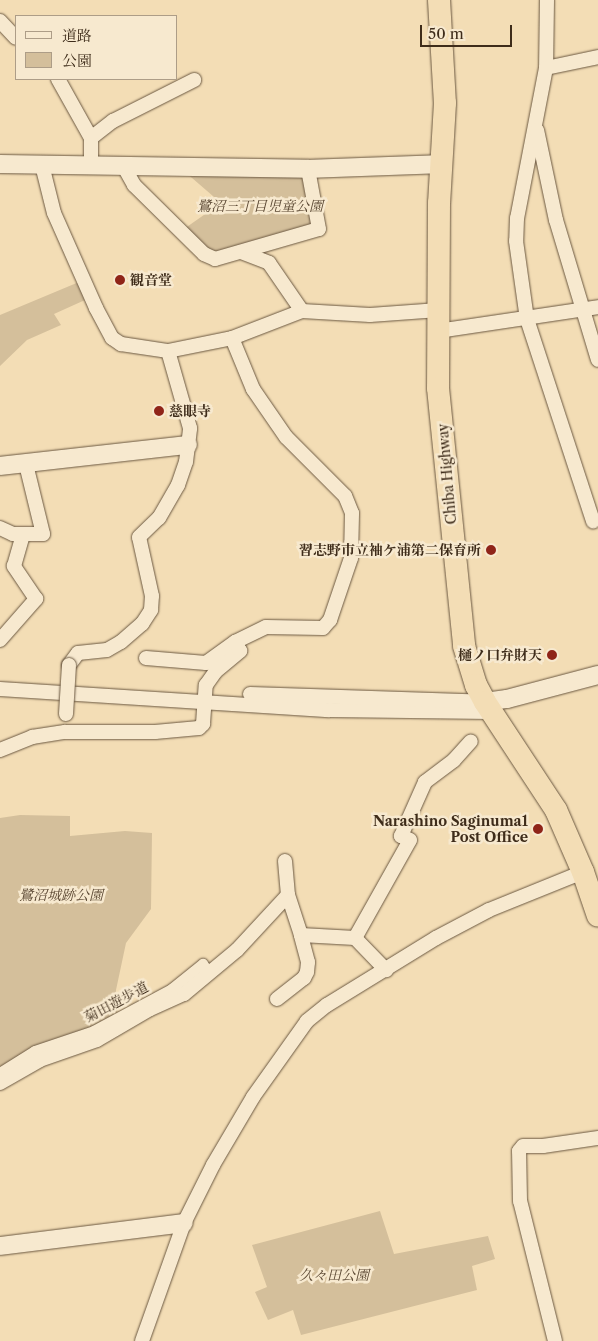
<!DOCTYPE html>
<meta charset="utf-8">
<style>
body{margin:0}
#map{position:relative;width:598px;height:1341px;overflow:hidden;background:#f3ddb5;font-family:"Libre Caslon Text","Noto Serif JP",serif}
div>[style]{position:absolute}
.green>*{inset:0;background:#d4bf9b}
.roads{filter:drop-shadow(0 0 1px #6b5841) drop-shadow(0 0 1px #6b5841)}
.pedestrian>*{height:10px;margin:-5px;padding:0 5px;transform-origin:5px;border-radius:5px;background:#f7e9cf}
.minor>*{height:14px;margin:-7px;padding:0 7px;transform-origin:7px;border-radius:7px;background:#f7e9cf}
.tertiary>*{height:18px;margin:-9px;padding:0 9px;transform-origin:9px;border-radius:9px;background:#f7e9cf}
.trunk>*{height:22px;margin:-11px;padding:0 11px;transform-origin:11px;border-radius:11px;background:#f3ddb5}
.bridges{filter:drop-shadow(0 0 1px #6b5841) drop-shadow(0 0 1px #6b5841)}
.minor-bridge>*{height:14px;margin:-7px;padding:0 7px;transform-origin:7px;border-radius:7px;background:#f7e9cf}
.dots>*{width:14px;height:14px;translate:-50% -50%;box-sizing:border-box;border:2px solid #f7e9cf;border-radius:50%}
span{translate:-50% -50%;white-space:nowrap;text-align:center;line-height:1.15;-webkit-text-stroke:5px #f7e9cf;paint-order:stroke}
.park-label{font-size:14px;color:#5c4934;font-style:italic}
.poi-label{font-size:14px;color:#3e2c1a;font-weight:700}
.left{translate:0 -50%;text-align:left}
.right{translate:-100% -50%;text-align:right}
.street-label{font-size:14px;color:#3e2c1a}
.legend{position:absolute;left:15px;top:15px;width:162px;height:65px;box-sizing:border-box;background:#f7e9cf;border:1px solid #ad9d87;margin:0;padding:6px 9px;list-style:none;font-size:15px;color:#3e2c1a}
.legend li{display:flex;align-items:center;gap:10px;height:25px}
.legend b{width:25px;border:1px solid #ad9d87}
.scale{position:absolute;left:420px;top:25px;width:92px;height:22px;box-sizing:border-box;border:2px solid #3e2c1a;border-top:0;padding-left:6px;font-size:15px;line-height:18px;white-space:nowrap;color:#3e2c1a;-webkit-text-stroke:4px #f7e9cf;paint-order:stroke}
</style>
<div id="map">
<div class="green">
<div style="clip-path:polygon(177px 165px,308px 169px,319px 229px,215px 259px,181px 231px,221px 203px)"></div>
<div style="clip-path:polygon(79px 282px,85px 300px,54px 314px,61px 325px,27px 340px,0 366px,0 315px)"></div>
<div style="clip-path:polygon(20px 815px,70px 816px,70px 836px,125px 831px,152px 833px,151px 909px,126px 943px,116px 990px,118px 1023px,0 1080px,0 818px)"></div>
<div style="clip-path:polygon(380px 1211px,394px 1254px,488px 1236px,495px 1259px,472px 1266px,477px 1290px,301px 1335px,293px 1310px,268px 1320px,255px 1292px,267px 1287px,252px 1245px)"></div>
</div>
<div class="roads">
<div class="pedestrian">
<div style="left:0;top:1073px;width:41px;rotate:-32.2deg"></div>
<div style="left:35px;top:1051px;width:62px;rotate:-18.7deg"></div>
<div style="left:94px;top:1031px;width:89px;rotate:-28.3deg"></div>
<div style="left:172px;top:989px;width:40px;rotate:-39deg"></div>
<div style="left:203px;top:964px;width:10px;rotate:53deg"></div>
</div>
<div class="minor">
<div style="left:547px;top:0;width:68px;rotate:90.8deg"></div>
<div style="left:546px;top:68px;width:153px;rotate:100.9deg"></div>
<div style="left:517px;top:218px;width:23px;rotate:92deg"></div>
<div style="left:516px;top:241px;width:79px;rotate:82deg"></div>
<div style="left:527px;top:319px;width:213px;rotate:71.9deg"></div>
<div style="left:0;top:21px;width:23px;rotate:47deg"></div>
<div style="left:546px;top:68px;width:53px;rotate:-11.9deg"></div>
<div style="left:58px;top:79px;width:68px;rotate:60.8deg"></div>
<div style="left:91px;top:138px;width:28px;rotate:90deg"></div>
<div style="left:537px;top:130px;width:92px;rotate:78.1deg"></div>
<div style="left:556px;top:220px;width:146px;rotate:73.3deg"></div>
<div style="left:91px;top:138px;width:28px;rotate:-38deg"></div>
<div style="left:113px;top:121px;width:91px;rotate:-26.8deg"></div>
<div style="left:42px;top:165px;width:49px;rotate:76deg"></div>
<div style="left:54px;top:213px;width:104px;rotate:66.1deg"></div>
<div style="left:96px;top:308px;width:34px;rotate:62deg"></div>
<div style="left:112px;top:338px;width:11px;rotate:34deg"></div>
<div style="left:121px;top:344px;width:48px;rotate:8.5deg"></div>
<div style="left:168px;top:351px;width:65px;rotate:-11.5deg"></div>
<div style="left:232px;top:338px;width:75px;rotate:-21.1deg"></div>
<div style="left:123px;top:165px;width:23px;rotate:61deg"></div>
<div style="left:134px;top:185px;width:98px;rotate:44.6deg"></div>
<div style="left:204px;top:254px;width:12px;rotate:24deg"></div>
<div style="left:215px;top:259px;width:108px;rotate:-16.1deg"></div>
<div style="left:319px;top:229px;width:61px;rotate:-100.4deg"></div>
<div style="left:241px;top:252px;width:30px;rotate:21deg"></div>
<div style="left:269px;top:263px;width:58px;rotate:55.5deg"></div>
<div style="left:302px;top:311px;width:68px;rotate:3.4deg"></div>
<div style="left:370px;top:315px;width:69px;rotate:-4.1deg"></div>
<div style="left:438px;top:331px;width:162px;rotate:-8.5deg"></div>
<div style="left:0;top:528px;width:14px;rotate:25deg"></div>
<div style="left:13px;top:534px;width:30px"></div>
<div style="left:43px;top:534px;width:72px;rotate:-103.7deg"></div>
<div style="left:0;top:640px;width:55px;rotate:-48.7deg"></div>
<div style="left:36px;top:599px;width:40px;rotate:-124deg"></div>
<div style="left:14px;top:566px;width:33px;rotate:-74deg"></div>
<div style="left:146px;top:658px;width:60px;rotate:4.8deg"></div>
<div style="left:206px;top:663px;width:36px;rotate:-36deg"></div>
<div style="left:235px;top:642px;width:34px;rotate:-26deg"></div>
<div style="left:266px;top:627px;width:57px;rotate:1deg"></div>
<div style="left:323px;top:628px;width:11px;rotate:-49deg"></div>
<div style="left:330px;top:620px;width:65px;rotate:-71.3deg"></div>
<div style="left:351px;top:558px;width:45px;rotate:-88.7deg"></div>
<div style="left:352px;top:513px;width:18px;rotate:-112deg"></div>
<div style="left:345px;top:496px;width:83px;rotate:-135deg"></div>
<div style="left:286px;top:437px;width:58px;rotate:-124.5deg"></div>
<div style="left:253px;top:389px;width:55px;rotate:-112.4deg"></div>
<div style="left:69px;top:665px;width:15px;rotate:-53deg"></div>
<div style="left:78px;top:653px;width:29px;rotate:-6deg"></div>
<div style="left:107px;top:650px;width:16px;rotate:-30deg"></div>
<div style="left:121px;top:642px;width:28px;rotate:-41deg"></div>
<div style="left:142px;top:624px;width:17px;rotate:-57deg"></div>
<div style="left:151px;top:610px;width:14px;rotate:-86deg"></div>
<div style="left:152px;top:596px;width:60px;rotate:-102.4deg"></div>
<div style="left:139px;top:537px;width:28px;rotate:-44deg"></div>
<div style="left:159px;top:518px;width:38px;rotate:-60deg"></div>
<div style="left:178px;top:485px;width:24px;rotate:-71deg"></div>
<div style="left:186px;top:462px;width:34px;rotate:-83deg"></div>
<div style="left:190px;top:428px;width:80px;rotate:-105.9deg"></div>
<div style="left:0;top:689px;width:330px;rotate:3.7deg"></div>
<div style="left:329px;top:710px;width:162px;rotate:0.7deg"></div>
<div style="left:250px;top:694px;width:235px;rotate:1.9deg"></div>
<div style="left:0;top:750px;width:35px;rotate:-22deg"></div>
<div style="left:32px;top:737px;width:33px;rotate:-9deg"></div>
<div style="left:65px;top:732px;width:90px"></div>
<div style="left:155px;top:732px;width:44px;rotate:-5.2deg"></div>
<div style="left:199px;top:728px;width:6px;rotate:-45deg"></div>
<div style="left:203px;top:724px;width:39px;rotate:-86deg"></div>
<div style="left:206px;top:685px;width:16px;rotate:-55deg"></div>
<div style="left:215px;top:672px;width:33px;rotate:-40deg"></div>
<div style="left:240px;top:651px;width:10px;rotate:-119deg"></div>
<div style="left:285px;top:861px;width:34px;rotate:85deg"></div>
<div style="left:288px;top:895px;width:42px;rotate:72deg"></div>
<div style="left:301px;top:935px;width:54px;rotate:3.2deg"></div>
<div style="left:355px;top:938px;width:45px;rotate:45.9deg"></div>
<div style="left:355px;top:938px;width:112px;rotate:-60.7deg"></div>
<div style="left:410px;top:840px;width:10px;rotate:-156deg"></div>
<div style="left:401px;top:836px;width:59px;rotate:-66deg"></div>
<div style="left:425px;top:782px;width:36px;rotate:-37deg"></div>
<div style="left:454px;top:760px;width:25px;rotate:-48deg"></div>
<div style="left:277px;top:999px;width:34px;rotate:-38deg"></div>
<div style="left:304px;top:978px;width:7px;rotate:-63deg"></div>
<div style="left:307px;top:972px;width:10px;rotate:-84deg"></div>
<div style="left:308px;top:962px;width:28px;rotate:-105deg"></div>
<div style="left:0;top:1083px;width:46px;rotate:-29.9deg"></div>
<div style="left:40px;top:1060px;width:60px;rotate:-19.3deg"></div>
<div style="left:97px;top:1040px;width:61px;rotate:-30.3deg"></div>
<div style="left:150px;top:1009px;width:37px;rotate:-24deg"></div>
<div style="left:184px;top:994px;width:69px;rotate:-39.7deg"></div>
<div style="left:237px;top:950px;width:75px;rotate:-47.2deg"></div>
<div style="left:142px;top:1341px;width:125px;rotate:-70.4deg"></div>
<div style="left:184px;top:1223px;width:65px;rotate:-63.4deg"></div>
<div style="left:213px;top:1165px;width:79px;rotate:-59.5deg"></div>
<div style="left:253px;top:1097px;width:93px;rotate:-54.6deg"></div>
<div style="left:307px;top:1021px;width:26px;rotate:-39deg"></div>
<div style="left:327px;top:1005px;width:128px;rotate:-31.6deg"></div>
<div style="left:436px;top:938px;width:60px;rotate:-27.8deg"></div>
<div style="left:489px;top:910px;width:101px;rotate:-22deg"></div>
<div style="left:555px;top:1341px;width:144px;rotate:-104deg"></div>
<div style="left:520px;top:1201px;width:50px;rotate:-91.1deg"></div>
<div style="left:519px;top:1151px;width:6px;rotate:-51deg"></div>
<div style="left:523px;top:1146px;width:20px"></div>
<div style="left:543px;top:1146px;width:56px;rotate:-8.3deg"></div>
</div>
<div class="tertiary">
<div style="left:0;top:164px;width:308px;rotate:0.9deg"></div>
<div style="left:308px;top:169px;width:134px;rotate:-2.1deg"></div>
<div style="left:0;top:466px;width:189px;rotate:-6.4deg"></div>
<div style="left:485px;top:702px;width:22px;rotate:-8deg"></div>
<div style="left:507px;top:699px;width:94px;rotate:-14.8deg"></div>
<div style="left:0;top:1246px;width:185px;rotate:-7.1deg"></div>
</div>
<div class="trunk">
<div style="left:439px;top:0;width:103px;rotate:86.7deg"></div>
<div style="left:445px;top:103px;width:100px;rotate:93.4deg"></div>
<div style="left:439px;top:203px;width:185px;rotate:90.3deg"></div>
<div style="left:438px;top:388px;width:259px;rotate:84.2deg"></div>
<div style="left:464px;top:646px;width:41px;rotate:72.9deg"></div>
<div style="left:476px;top:685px;width:19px;rotate:62deg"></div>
<div style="left:485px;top:702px;width:129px;rotate:56.7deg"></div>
<div style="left:556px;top:810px;width:68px;rotate:66.5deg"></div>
<div style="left:583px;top:872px;width:46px;rotate:71.2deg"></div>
</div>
</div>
<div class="bridges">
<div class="minor-bridge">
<div style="left:66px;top:714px;width:49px;rotate:-86.5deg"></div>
</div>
</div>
<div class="dots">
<div style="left:120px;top:280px;background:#8f2418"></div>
<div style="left:159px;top:411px;background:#8f2418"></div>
<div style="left:491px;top:550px;background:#8f2418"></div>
<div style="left:552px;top:655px;background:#8f2418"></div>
<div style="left:538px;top:829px;background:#8f2418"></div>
</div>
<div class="park-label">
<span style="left:260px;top:206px">鷺沼三丁目児童公園</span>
<span style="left:61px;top:895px">鷺沼城跡公園</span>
<span style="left:334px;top:1275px">久々田公園</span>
</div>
<div class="poi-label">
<span class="left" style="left:130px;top:280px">観音堂</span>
<span class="left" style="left:169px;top:411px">慈眼寺</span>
<span class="right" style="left:481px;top:550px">習志野市立袖ケ浦第二保育所</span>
<span class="right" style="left:542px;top:655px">樋ノ口弁財天</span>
<span class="right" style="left:528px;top:829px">Narashino Saginuma1<br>Post Office</span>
</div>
<div class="street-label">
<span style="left:447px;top:474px;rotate:-95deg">Chiba Highway</span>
<span style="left:116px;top:1002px;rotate:-28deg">菊田遊歩道</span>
</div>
<ul class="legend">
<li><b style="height:6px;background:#f7e9cf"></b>道路</li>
<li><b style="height:14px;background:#d4bf9b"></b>公園</li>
</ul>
<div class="scale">50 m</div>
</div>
